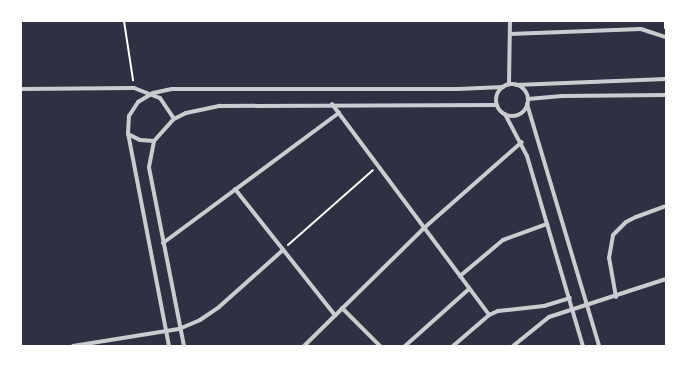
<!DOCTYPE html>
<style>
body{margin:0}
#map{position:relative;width:687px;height:367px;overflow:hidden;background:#2d3142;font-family:"Titillium Web",sans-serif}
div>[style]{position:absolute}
.path>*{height:2px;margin:-1px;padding:0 1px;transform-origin:1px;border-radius:1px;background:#fff}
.minor>*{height:4px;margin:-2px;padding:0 2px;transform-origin:2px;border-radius:2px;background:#caccd0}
.minor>.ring{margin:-2px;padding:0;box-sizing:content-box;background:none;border:4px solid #caccd0;border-radius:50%}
span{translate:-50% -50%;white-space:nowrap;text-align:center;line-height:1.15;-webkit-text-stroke:3.5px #fff;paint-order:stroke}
.frame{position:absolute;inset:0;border:22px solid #fff;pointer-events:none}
</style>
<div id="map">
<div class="path">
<div style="left:124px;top:21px;width:60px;rotate:81.3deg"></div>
<div style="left:665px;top:28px;width:7px;rotate:-90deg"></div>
<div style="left:288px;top:245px;width:113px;rotate:-41.4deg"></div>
</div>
<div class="minor">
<div style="left:510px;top:34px;width:131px;rotate:-2.2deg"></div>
<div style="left:641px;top:29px;width:26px;rotate:18deg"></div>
<div style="left:509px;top:84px;width:63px;rotate:-89.1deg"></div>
<div class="ring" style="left:496px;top:84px;width:28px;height:28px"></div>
<div style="left:516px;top:85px;width:150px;rotate:-2.3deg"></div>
<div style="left:21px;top:89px;width:113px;rotate:-0.5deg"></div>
<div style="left:134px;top:88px;width:28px;rotate:21deg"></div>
<div style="left:160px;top:98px;width:25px;rotate:56deg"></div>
<div style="left:528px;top:99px;width:34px;rotate:-5deg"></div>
<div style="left:562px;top:96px;width:104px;rotate:-0.6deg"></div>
<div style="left:332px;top:104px;width:263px;rotate:53.3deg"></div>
<div style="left:527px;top:104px;width:252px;rotate:73.4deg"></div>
<div style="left:505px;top:114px;width:47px;rotate:62.4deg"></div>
<div style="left:527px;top:156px;width:198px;rotate:73.6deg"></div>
<div style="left:128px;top:134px;width:13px;rotate:27deg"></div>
<div style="left:140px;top:140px;width:14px;rotate:4deg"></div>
<div style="left:235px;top:189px;width:161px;rotate:51.6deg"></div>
<div style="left:163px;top:243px;width:219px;rotate:-36.5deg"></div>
<div style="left:460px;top:276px;width:56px;rotate:-39.9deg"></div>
<div style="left:503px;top:240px;width:47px;rotate:-20deg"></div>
<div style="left:616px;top:297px;width:40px;rotate:-100deg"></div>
<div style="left:609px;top:258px;width:23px;rotate:-80deg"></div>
<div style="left:613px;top:235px;width:18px;rotate:-45deg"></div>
<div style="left:626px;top:222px;width:11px;rotate:-27deg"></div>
<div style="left:636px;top:217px;width:30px;rotate:-20deg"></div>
<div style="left:342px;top:308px;width:54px;rotate:45deg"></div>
<div style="left:73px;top:346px;width:107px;rotate:-9.1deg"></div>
<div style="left:179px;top:329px;width:23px;rotate:-23deg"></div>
<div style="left:200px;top:320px;width:23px;rotate:-34deg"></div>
<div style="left:219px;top:307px;width:86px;rotate:-41.7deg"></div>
<div style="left:169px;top:346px;width:216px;rotate:-100.9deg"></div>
<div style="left:128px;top:134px;width:18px;rotate:-87deg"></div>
<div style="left:129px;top:116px;width:17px;rotate:-57deg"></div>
<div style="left:138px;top:102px;width:17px;rotate:-31deg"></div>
<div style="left:153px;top:93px;width:19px;rotate:-12deg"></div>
<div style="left:172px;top:89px;width:286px"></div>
<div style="left:458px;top:89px;width:45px;rotate:-2.5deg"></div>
<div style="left:184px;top:346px;width:182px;rotate:-101.1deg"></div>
<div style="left:149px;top:167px;width:26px;rotate:-79deg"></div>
<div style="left:154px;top:141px;width:30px;rotate:-48deg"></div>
<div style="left:174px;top:119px;width:13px;rotate:-27deg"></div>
<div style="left:186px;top:113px;width:35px;rotate:-12deg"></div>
<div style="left:220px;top:106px;width:277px;rotate:-0.2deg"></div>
<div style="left:304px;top:346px;width:168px;rotate:-44.5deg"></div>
<div style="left:424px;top:228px;width:130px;rotate:-41.3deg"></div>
<div style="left:405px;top:346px;width:86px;rotate:-41.7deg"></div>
<div style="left:453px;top:346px;width:48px;rotate:-40.7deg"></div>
<div style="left:489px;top:315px;width:10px;rotate:-24deg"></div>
<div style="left:498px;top:311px;width:46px;rotate:-6.2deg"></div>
<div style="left:544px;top:306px;width:27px;rotate:-17deg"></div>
<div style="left:513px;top:346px;width:46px;rotate:-38.9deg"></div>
<div style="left:549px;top:317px;width:123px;rotate:-18deg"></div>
</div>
<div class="frame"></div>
</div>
